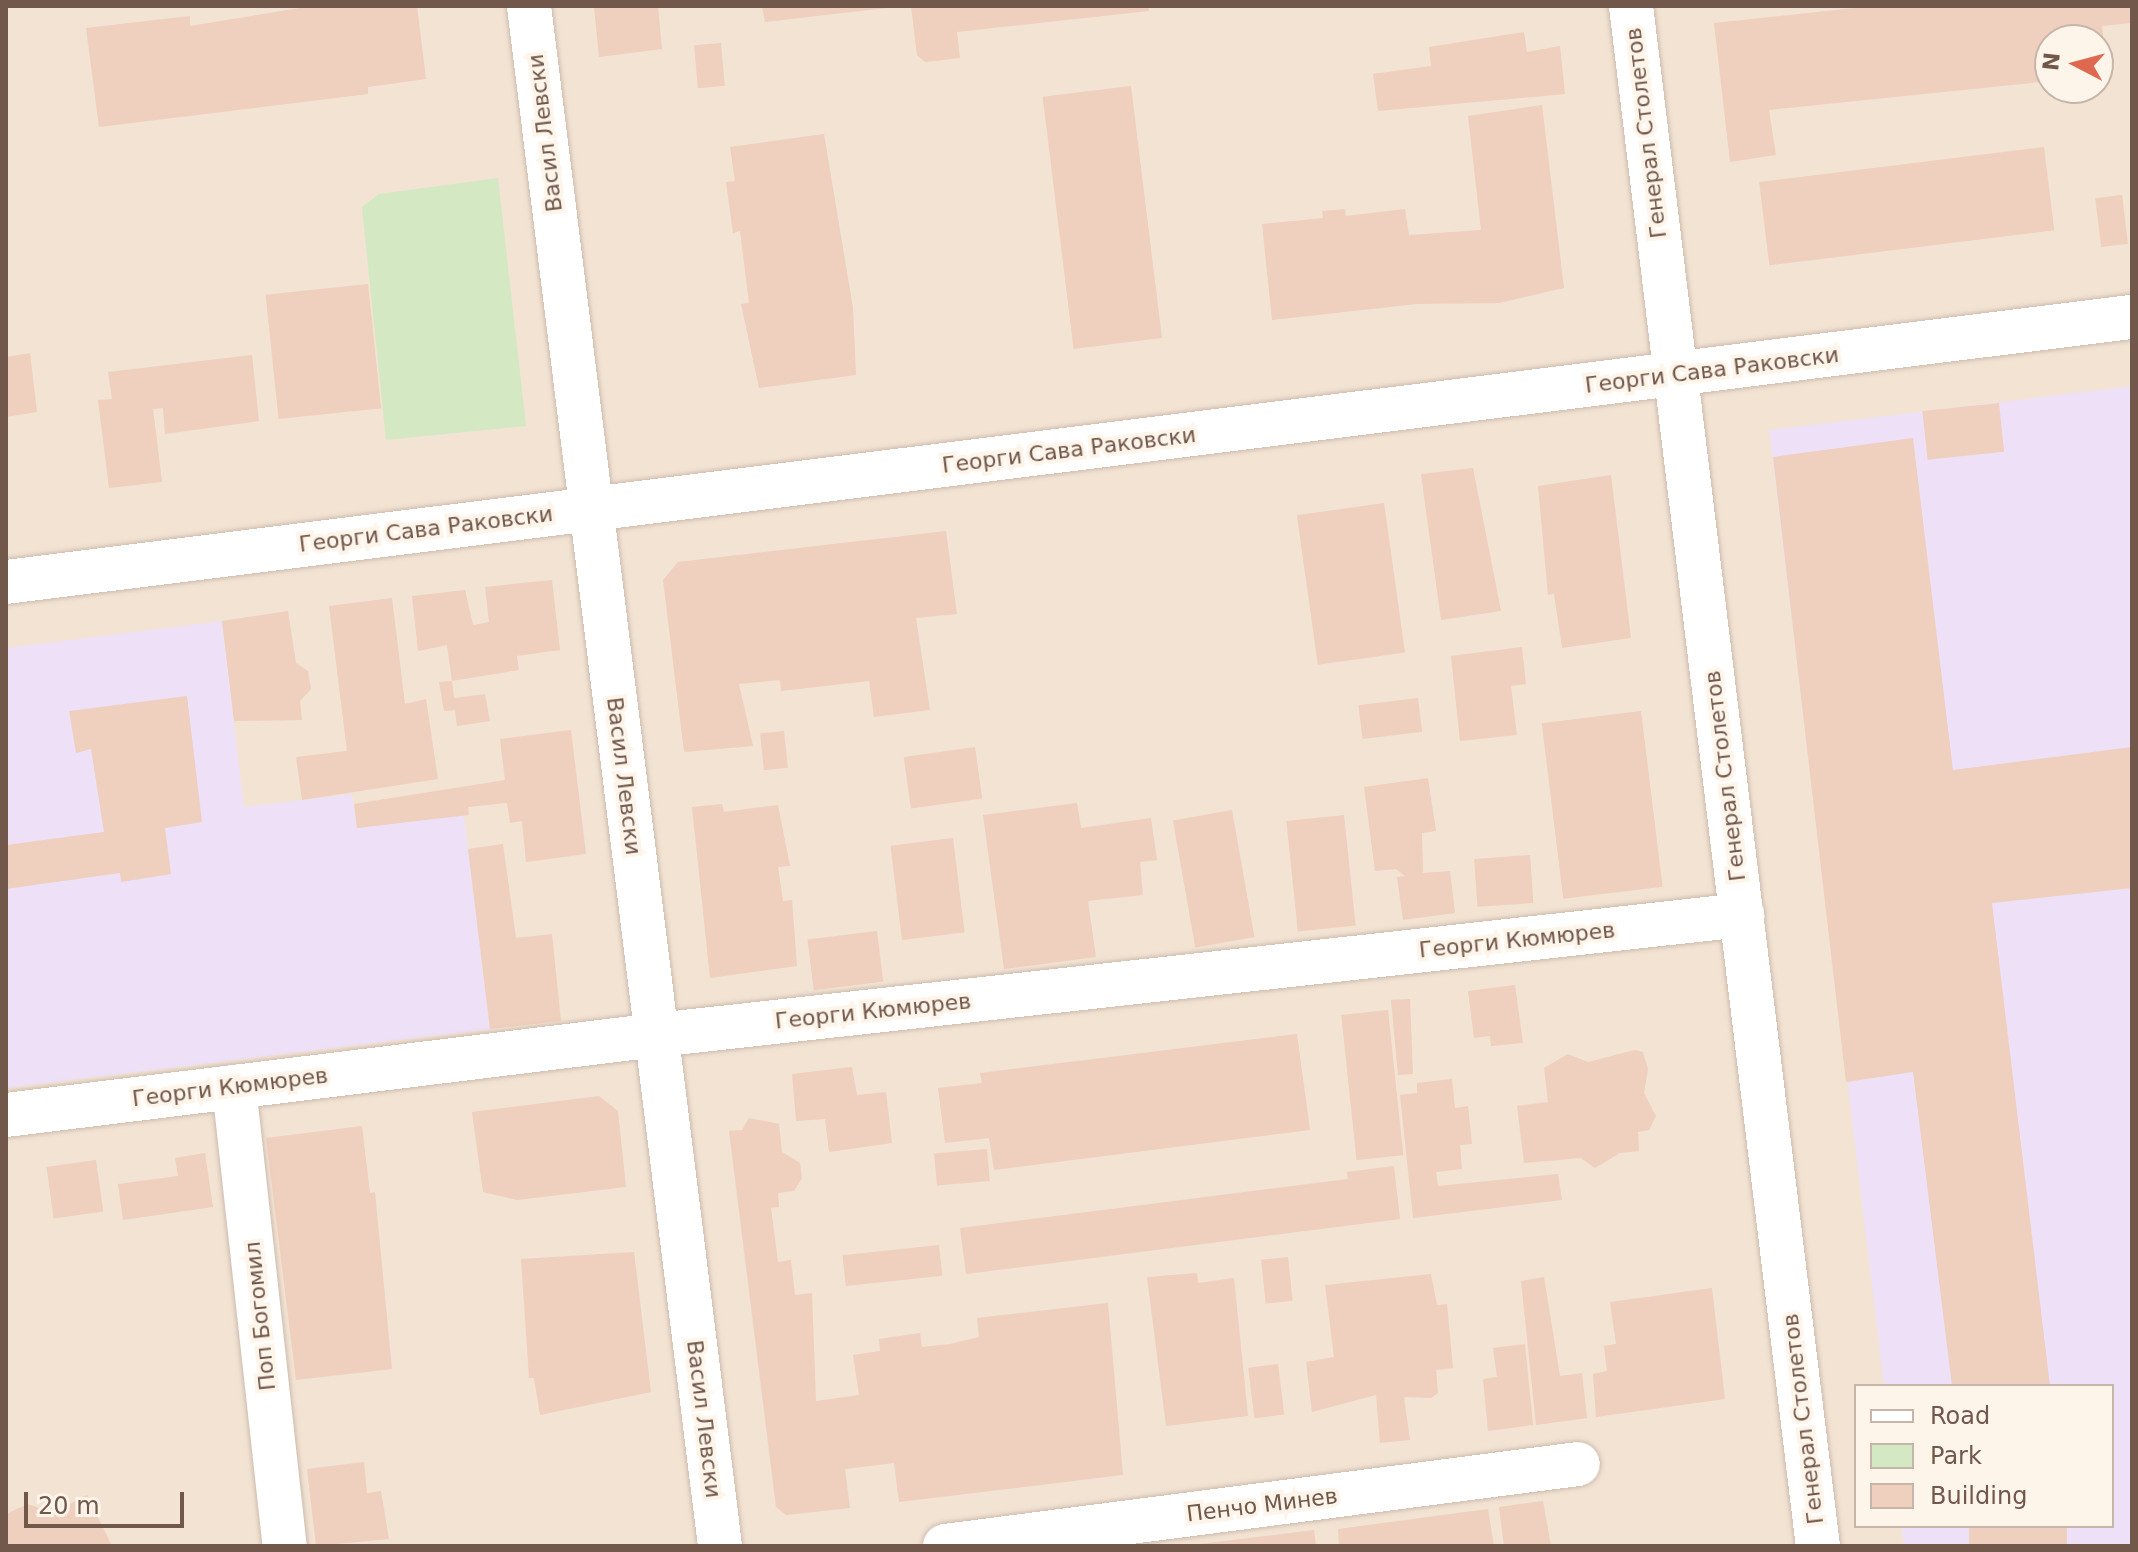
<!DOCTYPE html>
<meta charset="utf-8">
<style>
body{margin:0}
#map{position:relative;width:2138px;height:1552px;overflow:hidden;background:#fbf1e4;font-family:"DejaVu Sans",sans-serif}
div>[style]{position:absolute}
.residential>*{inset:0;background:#f2e3d3}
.education>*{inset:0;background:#eee1f7}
.green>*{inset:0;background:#d4e8c4}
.building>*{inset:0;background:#efcfbd;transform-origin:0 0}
.roads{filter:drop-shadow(0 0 2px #cebbae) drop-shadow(0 0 2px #cebbae)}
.minor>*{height:44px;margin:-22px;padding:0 22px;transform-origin:22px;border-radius:22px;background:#fff}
.tertiary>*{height:44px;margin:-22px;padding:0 22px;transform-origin:22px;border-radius:22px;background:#fff}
.secondary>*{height:44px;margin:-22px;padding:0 22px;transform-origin:22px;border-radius:22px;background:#fff}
span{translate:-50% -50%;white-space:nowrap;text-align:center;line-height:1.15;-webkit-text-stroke:8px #fef5ea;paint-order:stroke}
.street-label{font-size:22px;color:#72574b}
.frame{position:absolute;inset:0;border:8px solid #72574b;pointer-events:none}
.legend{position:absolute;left:1854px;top:1384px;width:260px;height:144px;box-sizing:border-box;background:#fef5ea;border:2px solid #c6b6aa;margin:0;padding:10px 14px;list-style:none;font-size:24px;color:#72574b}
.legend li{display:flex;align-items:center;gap:16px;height:40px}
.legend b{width:40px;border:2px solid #c6b6aa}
.north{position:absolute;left:2034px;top:24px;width:80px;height:80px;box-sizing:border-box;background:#fef5ea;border:2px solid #c6b6aa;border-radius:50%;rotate:276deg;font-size:22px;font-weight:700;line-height:32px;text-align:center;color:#72574b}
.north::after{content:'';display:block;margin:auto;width:28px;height:36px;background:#df6950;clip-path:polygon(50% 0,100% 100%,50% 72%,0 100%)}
.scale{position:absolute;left:24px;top:1492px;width:160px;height:36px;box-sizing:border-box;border:4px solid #72574b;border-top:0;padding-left:10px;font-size:24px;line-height:28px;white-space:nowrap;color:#72574b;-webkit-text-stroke:6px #fef5ea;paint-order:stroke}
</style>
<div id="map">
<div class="residential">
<div style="clip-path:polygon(evenodd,6px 6px,2132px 6px,2132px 1546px,6px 1546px,6px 6px,2050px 40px,2098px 40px,2098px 88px,2050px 88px,2050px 40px,6px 6px,1856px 1386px,2112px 1386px,2112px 1526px,1856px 1526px,1856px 1386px)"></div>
</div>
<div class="education">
<div style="clip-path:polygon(2132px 386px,2132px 1546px,1904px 1546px,1901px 1526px,2112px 1526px,2112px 1386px,1884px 1386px,1769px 430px)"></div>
<div style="clip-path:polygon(222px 621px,244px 807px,352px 794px,357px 828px,464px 815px,490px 1029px,6px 1088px,6px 648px)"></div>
</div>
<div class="green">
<div style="clip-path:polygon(498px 178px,526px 426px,386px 440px,362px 207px,379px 194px)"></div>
</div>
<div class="building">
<div style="clip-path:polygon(312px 6px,417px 6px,426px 79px,368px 87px,368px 94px,99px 127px,86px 28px,190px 16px,190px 26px)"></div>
<div style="clip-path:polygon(594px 6px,658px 6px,662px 49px,599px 57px)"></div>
<div style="clip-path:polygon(762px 6px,886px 6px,886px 8px,765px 22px)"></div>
<div style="clip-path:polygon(911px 6px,1148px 6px,1149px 11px,957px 32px,960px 58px,925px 62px,917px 55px)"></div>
<div style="clip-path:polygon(1873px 6px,2132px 6px,2132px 23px,2102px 26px,2108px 75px,2098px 76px,2098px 40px,2050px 40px,2050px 81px,1769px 110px,1776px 155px,1730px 162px,1714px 23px)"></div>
<div style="clip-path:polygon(1524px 32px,1527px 52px,1560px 46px,1565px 94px,1378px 111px,1373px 74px,1431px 66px,1429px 47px)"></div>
<div style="left:721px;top:43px;width:43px;height:27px;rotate:85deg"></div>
<div style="left:1131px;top:86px;width:254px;height:89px;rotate:83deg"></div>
<div style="clip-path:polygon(1542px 105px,1564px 288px,1499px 303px,1417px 304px,1272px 320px,1262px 224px,1323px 218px,1322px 211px,1345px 209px,1346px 216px,1405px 209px,1409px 235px,1481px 230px,1468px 116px)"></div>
<div style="clip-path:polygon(824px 134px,853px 308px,856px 375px,759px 388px,741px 304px,749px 303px,740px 231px,733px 233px,726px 182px,735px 181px,730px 147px)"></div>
<div style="left:2044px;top:147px;width:84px;height:287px;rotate:83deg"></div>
<div style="left:2122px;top:195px;width:49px;height:27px;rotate:83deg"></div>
<div style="left:368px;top:284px;width:125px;height:103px;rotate:84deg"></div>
<div style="clip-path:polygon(30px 353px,37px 412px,6px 417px,6px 357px)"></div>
<div style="clip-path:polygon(252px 355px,259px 421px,165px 434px,163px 408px,153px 409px,162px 482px,109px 488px,98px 400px,112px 399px,108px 372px)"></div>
<div style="left:1999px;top:403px;width:49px;height:77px;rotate:84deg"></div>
<div style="clip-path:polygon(1913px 438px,1953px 770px,2132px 747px,2132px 888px,1992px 903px,2050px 1386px,1952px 1386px,1913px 1072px,1846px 1082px,1773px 457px)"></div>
<div style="clip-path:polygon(1473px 468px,1501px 611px,1441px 620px,1421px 474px)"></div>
<div style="clip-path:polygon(1611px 475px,1631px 638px,1562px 648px,1554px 594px,1548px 595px,1538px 486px)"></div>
<div style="left:1384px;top:503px;width:151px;height:88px;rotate:82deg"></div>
<div style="clip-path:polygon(946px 531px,957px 614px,916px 618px,930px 710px,874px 717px,869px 681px,781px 691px,780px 680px,739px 684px,753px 746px,684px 752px,663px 580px,678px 562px)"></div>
<div style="clip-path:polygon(552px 580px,560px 650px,517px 656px,519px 670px,452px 681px,447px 645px,418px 651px,412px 596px,465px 590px,473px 625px,489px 622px,485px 587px)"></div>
<div style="clip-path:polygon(392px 598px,405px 704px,426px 699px,438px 779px,302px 800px,296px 757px,347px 751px,329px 606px)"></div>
<div style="clip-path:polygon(288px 611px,296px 663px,308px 671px,311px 689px,300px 701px,302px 720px,234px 721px,222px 621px)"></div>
<div style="clip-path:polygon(1522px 647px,1526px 684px,1511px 686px,1517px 735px,1460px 741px,1451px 656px)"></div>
<div style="clip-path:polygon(452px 681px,454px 698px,485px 694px,490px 721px,457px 726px,455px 710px,444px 711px,439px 682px)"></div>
<div style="clip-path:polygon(187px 696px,202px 822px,165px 828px,171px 874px,121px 882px,120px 873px,6px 889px,6px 845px,104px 832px,91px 749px,76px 753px,69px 711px)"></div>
<div style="left:1418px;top:698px;width:34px;height:60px;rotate:83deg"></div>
<div style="left:1641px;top:711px;width:177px;height:100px;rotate:83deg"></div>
<div style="clip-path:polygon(571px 730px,586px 854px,526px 862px,522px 821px,510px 823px,507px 803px,468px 807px,469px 815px,357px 828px,354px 804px,505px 780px,500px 739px)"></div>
<div style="left:784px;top:731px;width:37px;height:24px;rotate:84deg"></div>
<div style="left:975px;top:747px;width:52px;height:72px;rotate:82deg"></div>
<div style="clip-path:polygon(1428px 778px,1436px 831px,1422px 833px,1423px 873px,1450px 871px,1455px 913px,1403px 920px,1397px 877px,1405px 876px,1396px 869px,1375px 871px,1364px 787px)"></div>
<div style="clip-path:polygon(1077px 803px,1081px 828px,1151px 818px,1157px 860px,1140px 862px,1143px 895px,1088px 901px,1096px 957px,1004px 969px,983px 815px)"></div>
<div style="clip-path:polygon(722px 804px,724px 812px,778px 805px,790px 866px,778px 867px,783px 901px,792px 900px,797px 966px,710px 978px,692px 807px)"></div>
<div style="left:1232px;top:810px;width:129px;height:60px;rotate:80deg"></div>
<div style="left:1344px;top:815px;width:111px;height:58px;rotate:84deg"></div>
<div style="left:953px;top:838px;width:95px;height:63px;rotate:83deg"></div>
<div style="clip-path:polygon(503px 844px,516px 938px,552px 934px,561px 1021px,490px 1029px,468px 849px)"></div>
<div style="left:1530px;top:855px;width:48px;height:56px;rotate:86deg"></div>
<div style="left:877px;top:931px;width:51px;height:70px;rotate:83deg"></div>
<div style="clip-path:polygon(1515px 985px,1523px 1043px,1491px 1046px,1490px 1036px,1474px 1038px,1468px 991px)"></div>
<div style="clip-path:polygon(1410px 999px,1413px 1074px,1398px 1075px,1391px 1000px)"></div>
<div style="left:1388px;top:1010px;width:146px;height:47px;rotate:84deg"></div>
<div style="clip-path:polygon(1297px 1034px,1310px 1130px,994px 1170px,989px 1138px,945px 1143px,938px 1088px,982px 1083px,980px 1073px)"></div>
<div style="clip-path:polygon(1635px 1050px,1643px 1052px,1648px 1069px,1644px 1093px,1656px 1116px,1649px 1130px,1638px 1132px,1639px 1151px,1620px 1153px,1595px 1168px,1581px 1158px,1524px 1163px,1517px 1106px,1548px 1102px,1544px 1068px,1568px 1054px,1588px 1062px)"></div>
<div style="clip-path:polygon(852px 1067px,857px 1095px,886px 1092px,892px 1143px,829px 1152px,825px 1119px,796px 1121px,792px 1074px)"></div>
<div style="clip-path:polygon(1452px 1079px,1455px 1108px,1468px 1106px,1472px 1144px,1460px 1145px,1462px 1169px,1436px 1172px,1438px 1186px,1558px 1174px,1562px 1200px,1413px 1218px,1400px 1095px,1417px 1093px,1417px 1083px)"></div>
<div style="clip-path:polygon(599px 1096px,618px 1111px,626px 1187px,517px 1200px,483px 1192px,472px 1112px)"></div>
<div style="clip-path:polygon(749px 1118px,779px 1124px,782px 1152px,800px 1163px,802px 1178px,794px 1191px,778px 1193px,779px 1207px,771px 1208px,778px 1262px,791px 1260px,795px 1295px,812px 1293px,816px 1401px,859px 1395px,853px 1355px,880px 1351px,879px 1339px,920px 1333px,922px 1347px,950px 1344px,979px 1337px,977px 1318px,1108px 1303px,1123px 1475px,899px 1502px,894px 1463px,845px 1469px,850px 1508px,786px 1515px,776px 1507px,729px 1131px,742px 1130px)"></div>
<div style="clip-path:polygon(362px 1126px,370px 1193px,375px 1192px,392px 1369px,296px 1380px,266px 1138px)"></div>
<div style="left:987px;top:1149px;width:32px;height:53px;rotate:85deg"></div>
<div style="clip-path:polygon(205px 1153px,213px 1207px,123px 1220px,118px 1184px,178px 1176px,175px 1158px)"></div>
<div style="left:96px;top:1160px;width:52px;height:50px;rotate:82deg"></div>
<div style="clip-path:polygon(1394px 1166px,1400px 1219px,966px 1274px,960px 1228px,1348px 1179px,1347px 1172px)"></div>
<div style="left:939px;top:1245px;width:31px;height:97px;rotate:84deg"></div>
<div style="clip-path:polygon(634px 1252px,651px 1392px,540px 1415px,534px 1378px,529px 1378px,521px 1259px)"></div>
<div style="left:1288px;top:1257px;width:44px;height:27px;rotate:84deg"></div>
<div style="clip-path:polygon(1197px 1273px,1198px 1283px,1234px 1278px,1248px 1416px,1166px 1426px,1147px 1277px)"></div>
<div style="clip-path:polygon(1431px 1274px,1437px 1305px,1447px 1304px,1453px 1368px,1436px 1370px,1438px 1393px,1431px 1398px,1404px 1397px,1410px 1440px,1380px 1443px,1376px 1395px,1312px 1412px,1306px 1362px,1334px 1357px,1325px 1285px)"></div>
<div style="clip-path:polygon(1544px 1277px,1560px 1376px,1582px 1373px,1587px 1418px,1536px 1425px,1521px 1281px)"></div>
<div style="clip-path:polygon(1712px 1288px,1725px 1399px,1596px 1417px,1593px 1374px,1607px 1371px,1604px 1346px,1616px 1344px,1610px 1302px)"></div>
<div style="clip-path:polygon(1525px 1344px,1533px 1425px,1488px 1431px,1483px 1379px,1497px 1377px,1493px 1348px)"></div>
<div style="left:1278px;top:1364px;width:51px;height:30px;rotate:83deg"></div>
<div style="clip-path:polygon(364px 1462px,367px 1493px,381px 1491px,389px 1539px,316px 1546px,307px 1469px)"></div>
<div style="clip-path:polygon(87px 1495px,112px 1546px,6px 1546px,6px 1514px,28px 1504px,53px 1513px)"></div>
<div style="clip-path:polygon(1543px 1501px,1551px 1546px,1504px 1546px,1499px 1507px)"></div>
<div style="clip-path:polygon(1488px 1509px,1494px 1546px,1339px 1546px,1338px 1529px)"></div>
<div style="left:1969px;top:1526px;width:98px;height:20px"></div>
<div style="clip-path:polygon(1314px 1530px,1316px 1546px,1200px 1546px,1200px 1544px)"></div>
</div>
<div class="roads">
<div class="minor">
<div style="left:6px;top:582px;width:2142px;rotate:-7.11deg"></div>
<div style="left:234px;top:1087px;width:462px;rotate:83.7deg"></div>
<div style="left:6px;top:1115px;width:656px;rotate:-7.01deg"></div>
<div style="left:657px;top:1035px;width:1092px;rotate:-6.31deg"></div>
<div style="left:945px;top:1546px;width:638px;rotate:-7.38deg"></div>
</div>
<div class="tertiary">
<div style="left:529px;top:6px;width:1552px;rotate:82.93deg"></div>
</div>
<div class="secondary">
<div style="left:1631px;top:6px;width:1551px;rotate:83.08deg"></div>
</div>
</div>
<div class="street-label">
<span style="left:545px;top:133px;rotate:-97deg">Васил Левски</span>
<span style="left:1646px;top:133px;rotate:-97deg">Генерал Столетов</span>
<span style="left:1712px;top:370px;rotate:-7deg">Георги Сава Раковски</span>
<span style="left:1069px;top:450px;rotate:-7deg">Георги Сава Раковски</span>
<span style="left:426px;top:529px;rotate:-7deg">Георги Сава Раковски</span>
<span style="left:624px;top:776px;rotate:83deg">Васил Левски</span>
<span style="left:1725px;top:776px;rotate:-97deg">Генерал Столетов</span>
<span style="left:1517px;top:940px;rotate:-6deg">Георги Кюмюрев</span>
<span style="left:873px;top:1011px;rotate:-6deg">Георги Кюмюрев</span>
<span style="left:230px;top:1087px;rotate:-7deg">Георги Кюмюрев</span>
<span style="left:260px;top:1316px;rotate:-96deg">Поп Богомил</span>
<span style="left:704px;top:1419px;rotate:83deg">Васил Левски</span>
<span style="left:1803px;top:1419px;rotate:-97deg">Генерал Столетов</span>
<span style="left:1262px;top:1505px;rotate:-7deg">Пенчо Минев</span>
</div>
<div class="frame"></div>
<ul class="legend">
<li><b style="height:10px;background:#fff"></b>Road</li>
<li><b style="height:22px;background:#d4e8c4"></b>Park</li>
<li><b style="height:22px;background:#efcfbd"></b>Building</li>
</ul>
<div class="north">N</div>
<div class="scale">20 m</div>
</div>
